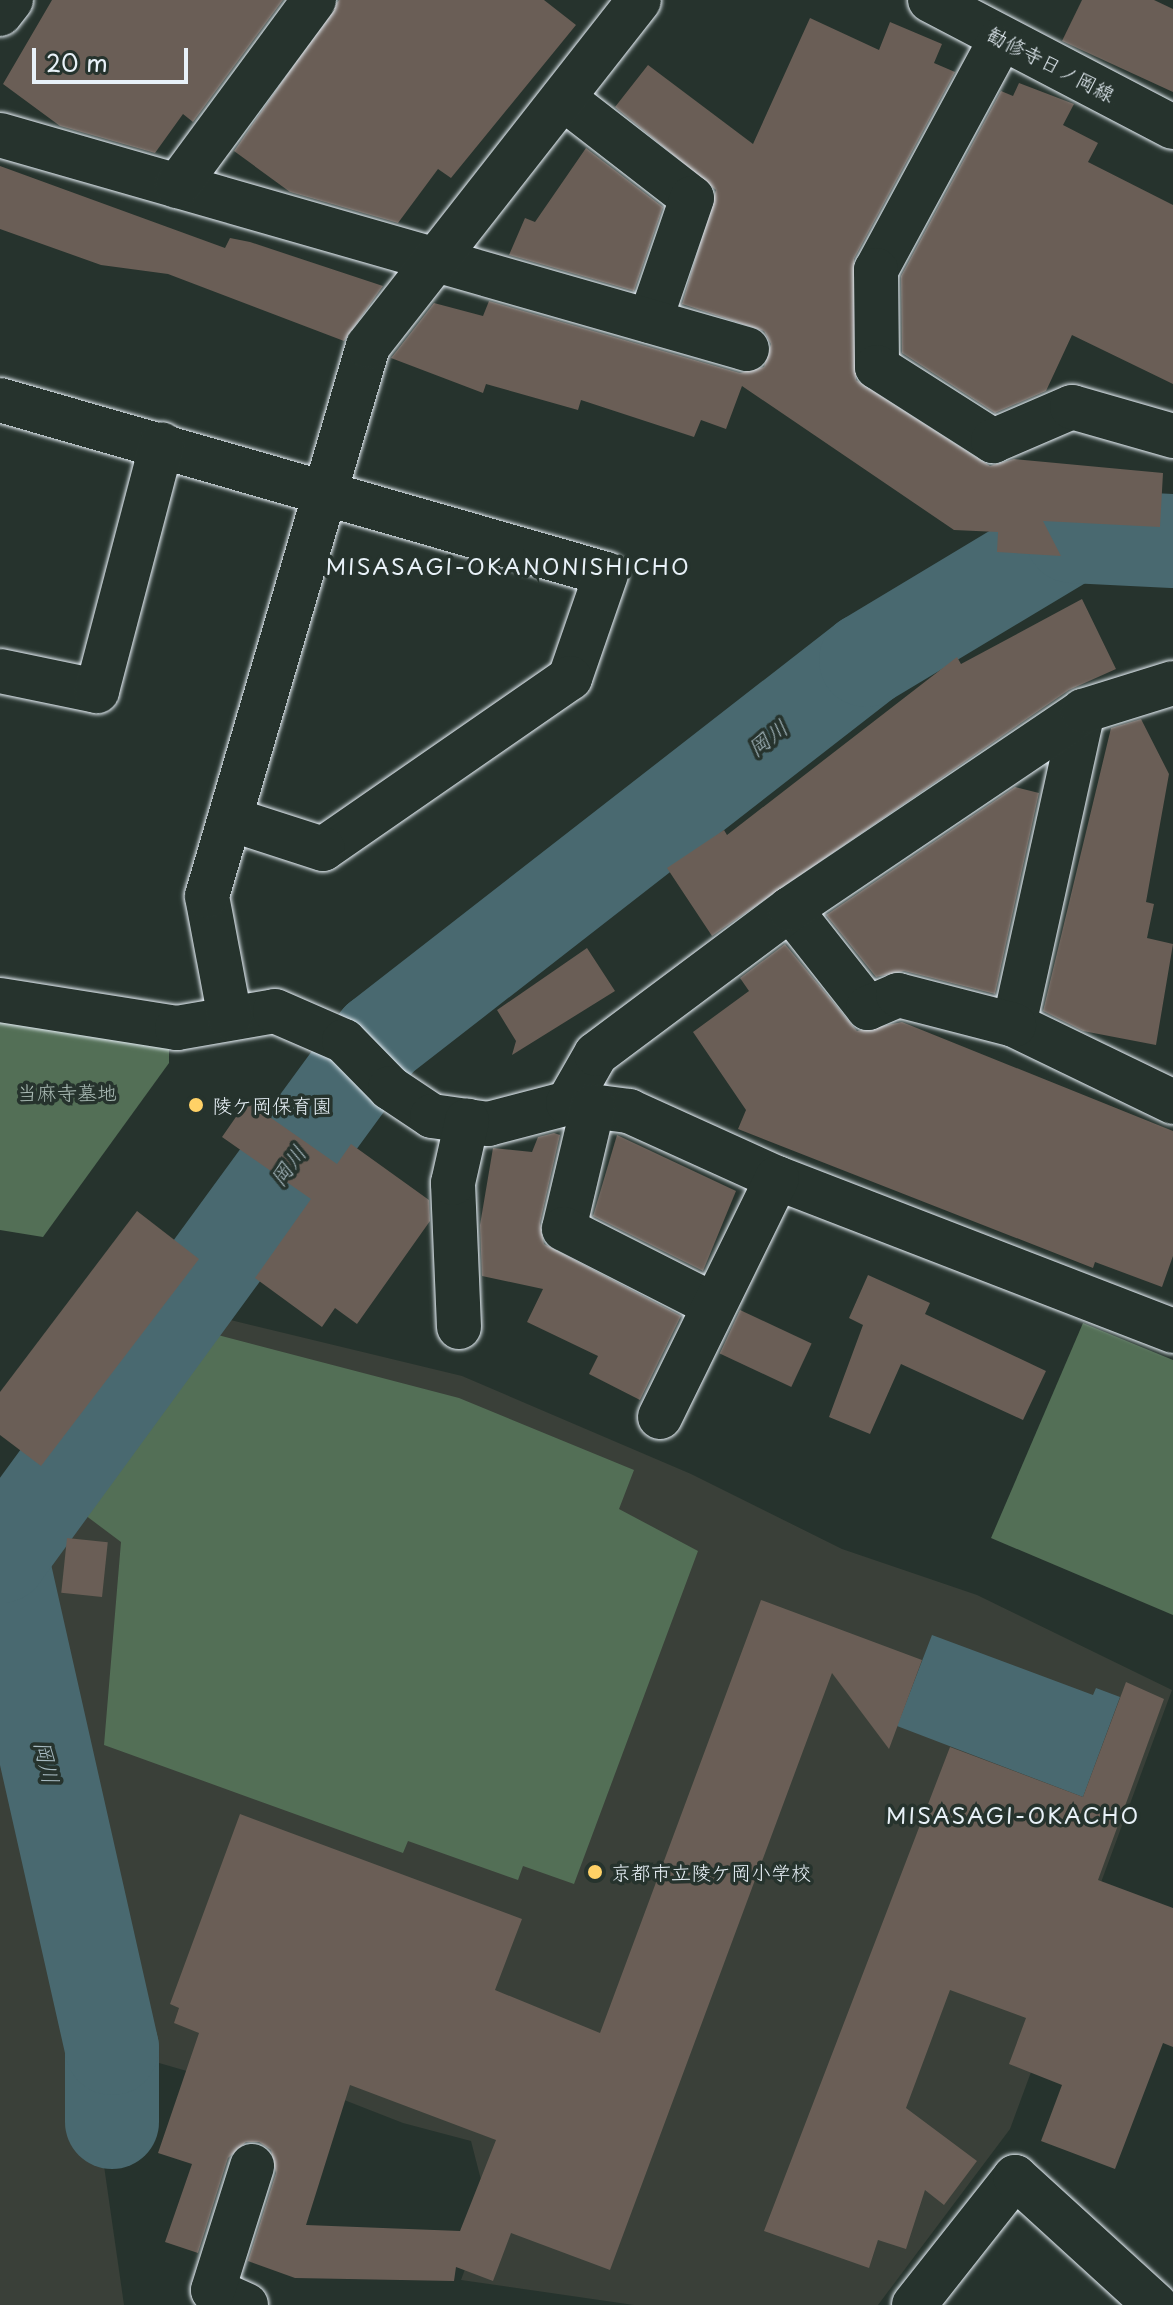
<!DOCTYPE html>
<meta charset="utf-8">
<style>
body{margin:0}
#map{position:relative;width:1173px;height:2305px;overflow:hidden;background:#26332d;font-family:"Playpen Sans","Klee One",sans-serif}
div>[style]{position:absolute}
.built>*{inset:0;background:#3a4039}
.green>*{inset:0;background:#536f56}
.water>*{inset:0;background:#496970}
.river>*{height:94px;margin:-47px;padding:0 47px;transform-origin:47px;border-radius:47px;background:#496970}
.building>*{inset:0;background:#6a5e56;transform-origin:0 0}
.roads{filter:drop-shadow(0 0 2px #e8f1f8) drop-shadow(0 0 2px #e8f1f8)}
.minor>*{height:44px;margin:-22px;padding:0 22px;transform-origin:22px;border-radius:22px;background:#26332d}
.dots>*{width:22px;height:22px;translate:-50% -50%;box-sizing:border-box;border:4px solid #26332d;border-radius:50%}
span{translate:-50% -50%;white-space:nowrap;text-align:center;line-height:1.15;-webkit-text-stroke:7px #26332d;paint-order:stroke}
.street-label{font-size:20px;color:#e8f1f8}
.park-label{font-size:20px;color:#acbdb7}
.poi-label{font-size:20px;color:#e8f1f8}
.left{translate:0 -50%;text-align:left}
.neighbourhood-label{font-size:22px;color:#e8f1f8;letter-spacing:2px}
.water-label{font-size:22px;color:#a8bbc2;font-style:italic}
.scale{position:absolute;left:32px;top:48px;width:156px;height:36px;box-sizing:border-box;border:4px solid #e8f1f8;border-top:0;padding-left:10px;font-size:24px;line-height:28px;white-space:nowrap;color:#e8f1f8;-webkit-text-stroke:6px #26332d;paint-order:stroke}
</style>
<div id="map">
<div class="built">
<div style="clip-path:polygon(210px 1315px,462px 1376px,691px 1474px,842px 1549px,977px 1595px,1172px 1690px,1010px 2129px,878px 2305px,634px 2305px,461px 2280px,488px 2207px,471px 2141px,403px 2123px,265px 2069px,256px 2091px,128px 2054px,14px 1573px)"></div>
<div style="clip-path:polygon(0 1661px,74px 1957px,124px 2305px,0 2305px)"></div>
</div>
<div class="green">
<div style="clip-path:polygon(0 1016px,169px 1046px,169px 1063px,43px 1237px,0 1230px)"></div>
<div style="clip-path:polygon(1083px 1323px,1173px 1360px,1173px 1615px,991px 1538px)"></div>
<div style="clip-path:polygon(214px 1334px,459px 1398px,634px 1470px,619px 1509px,698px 1551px,574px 1884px,523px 1866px,518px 1880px,408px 1841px,403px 1853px,104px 1745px,121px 1542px,85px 1515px)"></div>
</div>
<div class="water">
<div style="clip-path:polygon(932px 1635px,1093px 1695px,1096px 1688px,1120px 1697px,1083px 1797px,897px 1726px)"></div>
</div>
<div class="river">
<div style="left:112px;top:2122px;width:74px;rotate:-90deg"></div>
<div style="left:112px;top:2048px;width:504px;rotate:-102.71deg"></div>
<div style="left:1px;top:1556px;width:640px;rotate:-53.83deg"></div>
<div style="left:379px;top:1039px;width:617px;rotate:-37.89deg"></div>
<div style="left:866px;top:660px;width:240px;rotate:-31deg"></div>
<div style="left:1072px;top:536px;width:101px;rotate:2.8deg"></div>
</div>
<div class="building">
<div style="clip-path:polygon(52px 0,283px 0,193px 122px,183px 114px,155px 153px,60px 126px,3px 84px)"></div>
<div style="clip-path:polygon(339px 0,544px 0,576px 25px,451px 178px,438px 169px,398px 223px,290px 192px,234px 151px)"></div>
<div style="clip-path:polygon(1082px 0,1154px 0,1173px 9px,1173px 92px,1062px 41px)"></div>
<div style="clip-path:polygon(810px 18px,879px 50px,890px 22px,942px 44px,934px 63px,955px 72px,854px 259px,856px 380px,990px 466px,1014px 459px,1163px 473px,1160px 527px,1043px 521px,1061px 556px,997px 552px,998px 532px,954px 530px,742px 386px,726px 429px,701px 420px,694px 437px,581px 400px,578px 410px,486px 384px,483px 393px,391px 358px,434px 303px,483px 316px,489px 301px,740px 373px,764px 367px,771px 344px,764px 331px,682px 304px,716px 190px,615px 107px,648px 65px,753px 144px)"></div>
<div style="clip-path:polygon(1019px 83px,1074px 104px,1063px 125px,1098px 143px,1088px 162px,1173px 205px,1173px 384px,1072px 335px,1046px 391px,995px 413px,902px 353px,901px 276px,1001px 91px,1013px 96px)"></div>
<div style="clip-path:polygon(586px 148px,663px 207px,634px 291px,509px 255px,525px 218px,535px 222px)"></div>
<div style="clip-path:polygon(0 166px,225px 248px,230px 238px,250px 242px,383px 286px,344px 341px,168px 274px,101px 265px,0 229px)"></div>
<div style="clip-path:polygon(1082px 599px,1116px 669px,1069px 690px,712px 936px,667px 868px,724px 830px,727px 835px,957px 657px,961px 664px)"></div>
<div style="clip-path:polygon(1141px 719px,1169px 774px,1146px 902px,1154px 904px,1147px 938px,1173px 944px,1156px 1045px,1083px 1031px,1043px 1011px,1111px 728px)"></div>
<div style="clip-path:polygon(1015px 787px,1039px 793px,995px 994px,904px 971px,876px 977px,826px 915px)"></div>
<div style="clip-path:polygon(785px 944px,857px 1031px,902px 1022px,1173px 1131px,1173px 1256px,1162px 1287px,1095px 1262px,1093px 1268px,738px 1129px,746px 1110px,693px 1032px,749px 991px,740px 978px)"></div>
<div style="clip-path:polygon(587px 948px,615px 991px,512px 1055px,516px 1041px,497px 1010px)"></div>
<div style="clip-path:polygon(247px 1101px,337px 1164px,351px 1144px,429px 1200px,430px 1221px,357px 1324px,335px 1308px,322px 1327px,255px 1278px,311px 1199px,222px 1137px)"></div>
<div style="clip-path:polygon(554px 1133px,560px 1135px,540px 1223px,544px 1244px,681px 1316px,640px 1400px,589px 1374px,598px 1356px,527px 1322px,543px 1289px,482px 1276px,480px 1225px,493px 1148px,532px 1152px,538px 1137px)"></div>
<div style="clip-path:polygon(617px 1135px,736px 1191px,703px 1271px,593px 1216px)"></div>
<div style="clip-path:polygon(137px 1211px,199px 1259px,41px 1466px,0 1435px,0 1392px)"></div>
<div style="clip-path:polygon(868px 1275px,930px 1303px,925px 1314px,1046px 1371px,1023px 1420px,901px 1364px,870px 1434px,829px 1417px,863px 1325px,849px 1318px)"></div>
<div style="left:740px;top:1310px;width:79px;height:48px;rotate:25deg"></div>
<div style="left:67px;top:1538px;width:41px;height:55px;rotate:6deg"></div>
<div style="clip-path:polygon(evenodd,761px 1600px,922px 1660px,889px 1749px,832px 1673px,610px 2270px,511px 2233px,493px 2281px,456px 2267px,454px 2281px,295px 2278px,248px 2261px,276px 2173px,271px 2150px,259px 2142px,246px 2142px,228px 2158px,198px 2253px,165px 2242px,192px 2164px,158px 2153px,199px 2033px,174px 2023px,179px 2008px,170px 2004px,240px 1814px,522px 1919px,495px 1990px,600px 2033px,761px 1600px,350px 2085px,496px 2140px,460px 2231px,306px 2225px,350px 2085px)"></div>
<div style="clip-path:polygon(1126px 1682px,1164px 1699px,1098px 1880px,1173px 1908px,1173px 2047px,1163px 2043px,1115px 2169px,1041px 2141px,1062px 2085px,1009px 2064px,1026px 2018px,950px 1990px,906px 2108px,977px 2161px,944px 2205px,925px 2190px,906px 2249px,878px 2240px,869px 2268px,764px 2231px,950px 1747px,1083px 1797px)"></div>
</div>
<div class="roads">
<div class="minor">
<div style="left:930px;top:0;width:274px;rotate:27.6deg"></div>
<div style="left:0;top:14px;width:18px;rotate:-52deg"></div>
<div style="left:1001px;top:39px;width:263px;rotate:118.4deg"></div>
<div style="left:876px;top:270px;width:97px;rotate:89.4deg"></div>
<div style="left:877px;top:367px;width:138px;rotate:32.5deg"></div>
<div style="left:993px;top:441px;width:86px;rotate:-23.3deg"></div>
<div style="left:1072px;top:407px;width:105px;rotate:16deg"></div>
<div style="left:563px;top:98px;width:163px;rotate:37.8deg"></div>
<div style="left:692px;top:198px;width:130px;rotate:108.9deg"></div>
<div style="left:0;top:135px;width:777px;rotate:15.99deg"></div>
<div style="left:177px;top:186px;width:231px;rotate:-53.6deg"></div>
<div style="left:0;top:400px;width:630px;rotate:16.02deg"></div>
<div style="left:606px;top:574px;width:110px;rotate:109.1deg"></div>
<div style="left:570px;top:678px;width:300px;rotate:145.3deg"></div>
<div style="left:323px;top:849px;width:98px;rotate:-162.1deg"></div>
<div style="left:0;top:671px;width:99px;rotate:11.7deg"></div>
<div style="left:97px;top:691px;width:255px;rotate:-75.3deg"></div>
<div style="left:1083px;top:711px;width:321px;rotate:102.4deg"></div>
<div style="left:1014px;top:1025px;width:177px;rotate:25.8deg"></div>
<div style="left:790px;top:909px;width:126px;rotate:51.8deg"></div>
<div style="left:868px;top:1008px;width:33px;rotate:-23deg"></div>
<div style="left:898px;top:995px;width:120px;rotate:14.5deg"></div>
<div style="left:0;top:1000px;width:179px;rotate:9deg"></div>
<div style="left:177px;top:1028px;width:99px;rotate:-9.8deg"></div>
<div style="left:275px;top:1011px;width:75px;rotate:23.5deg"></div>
<div style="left:344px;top:1041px;width:66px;rotate:45.6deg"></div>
<div style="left:390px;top:1088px;width:50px;rotate:33.7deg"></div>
<div style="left:432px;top:1116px;width:57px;rotate:8.1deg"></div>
<div style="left:488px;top:1124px;width:83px;rotate:-14.7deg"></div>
<div style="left:568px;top:1103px;width:62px;rotate:7.5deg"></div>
<div style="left:629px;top:1111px;width:162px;rotate:24.4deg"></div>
<div style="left:777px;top:1178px;width:425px;rotate:21.1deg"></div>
<div style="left:230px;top:1018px;width:124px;rotate:-100.7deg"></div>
<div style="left:207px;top:896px;width:573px;rotate:-73.68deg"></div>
<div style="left:368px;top:346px;width:439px;rotate:-51.9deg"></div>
<div style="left:568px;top:1103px;width:56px;rotate:-60.3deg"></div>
<div style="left:596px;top:1054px;width:242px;rotate:-36.8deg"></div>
<div style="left:790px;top:909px;width:354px;rotate:-34deg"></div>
<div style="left:1083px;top:711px;width:94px;rotate:-17.3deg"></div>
<div style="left:593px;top:1106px;width:126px;rotate:103.3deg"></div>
<div style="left:564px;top:1229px;width:168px;rotate:26.9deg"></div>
<div style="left:459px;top:1327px;width:144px;rotate:-92.4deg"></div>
<div style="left:453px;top:1183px;width:64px;rotate:-77.3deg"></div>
<div style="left:660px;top:1417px;width:266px;rotate:-63.9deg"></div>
<div style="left:246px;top:2305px;width:36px;rotate:-156deg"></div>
<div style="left:213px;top:2290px;width:130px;rotate:-72.5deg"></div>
<div style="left:914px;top:2305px;width:163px;rotate:-51.7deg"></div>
<div style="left:1015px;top:2177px;width:190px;rotate:42.4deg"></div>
</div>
</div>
<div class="dots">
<div style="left:196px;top:1105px;background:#ffd166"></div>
<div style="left:595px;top:1872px;background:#ffd166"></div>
</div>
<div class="street-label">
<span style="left:1051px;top:64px;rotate:27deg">勧修寺日ノ岡線</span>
</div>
<div class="park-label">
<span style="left:67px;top:1092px">当麻寺墓地</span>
</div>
<div class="poi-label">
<span class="left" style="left:212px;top:1105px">陵ケ岡保育園</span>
<span class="left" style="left:611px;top:1872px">京都市立陵ケ岡小学校</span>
</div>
<div class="neighbourhood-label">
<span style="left:508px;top:566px">MISASAGI-OKANONISHICHO</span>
<span style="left:1013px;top:1815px">MISASAGI-OKACHO</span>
</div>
<div class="water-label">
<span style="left:767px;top:737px;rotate:-38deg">岡川</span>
<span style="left:287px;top:1165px;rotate:-54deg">岡川</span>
<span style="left:48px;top:1762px;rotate:77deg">岡川</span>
</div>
<div class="scale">20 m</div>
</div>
